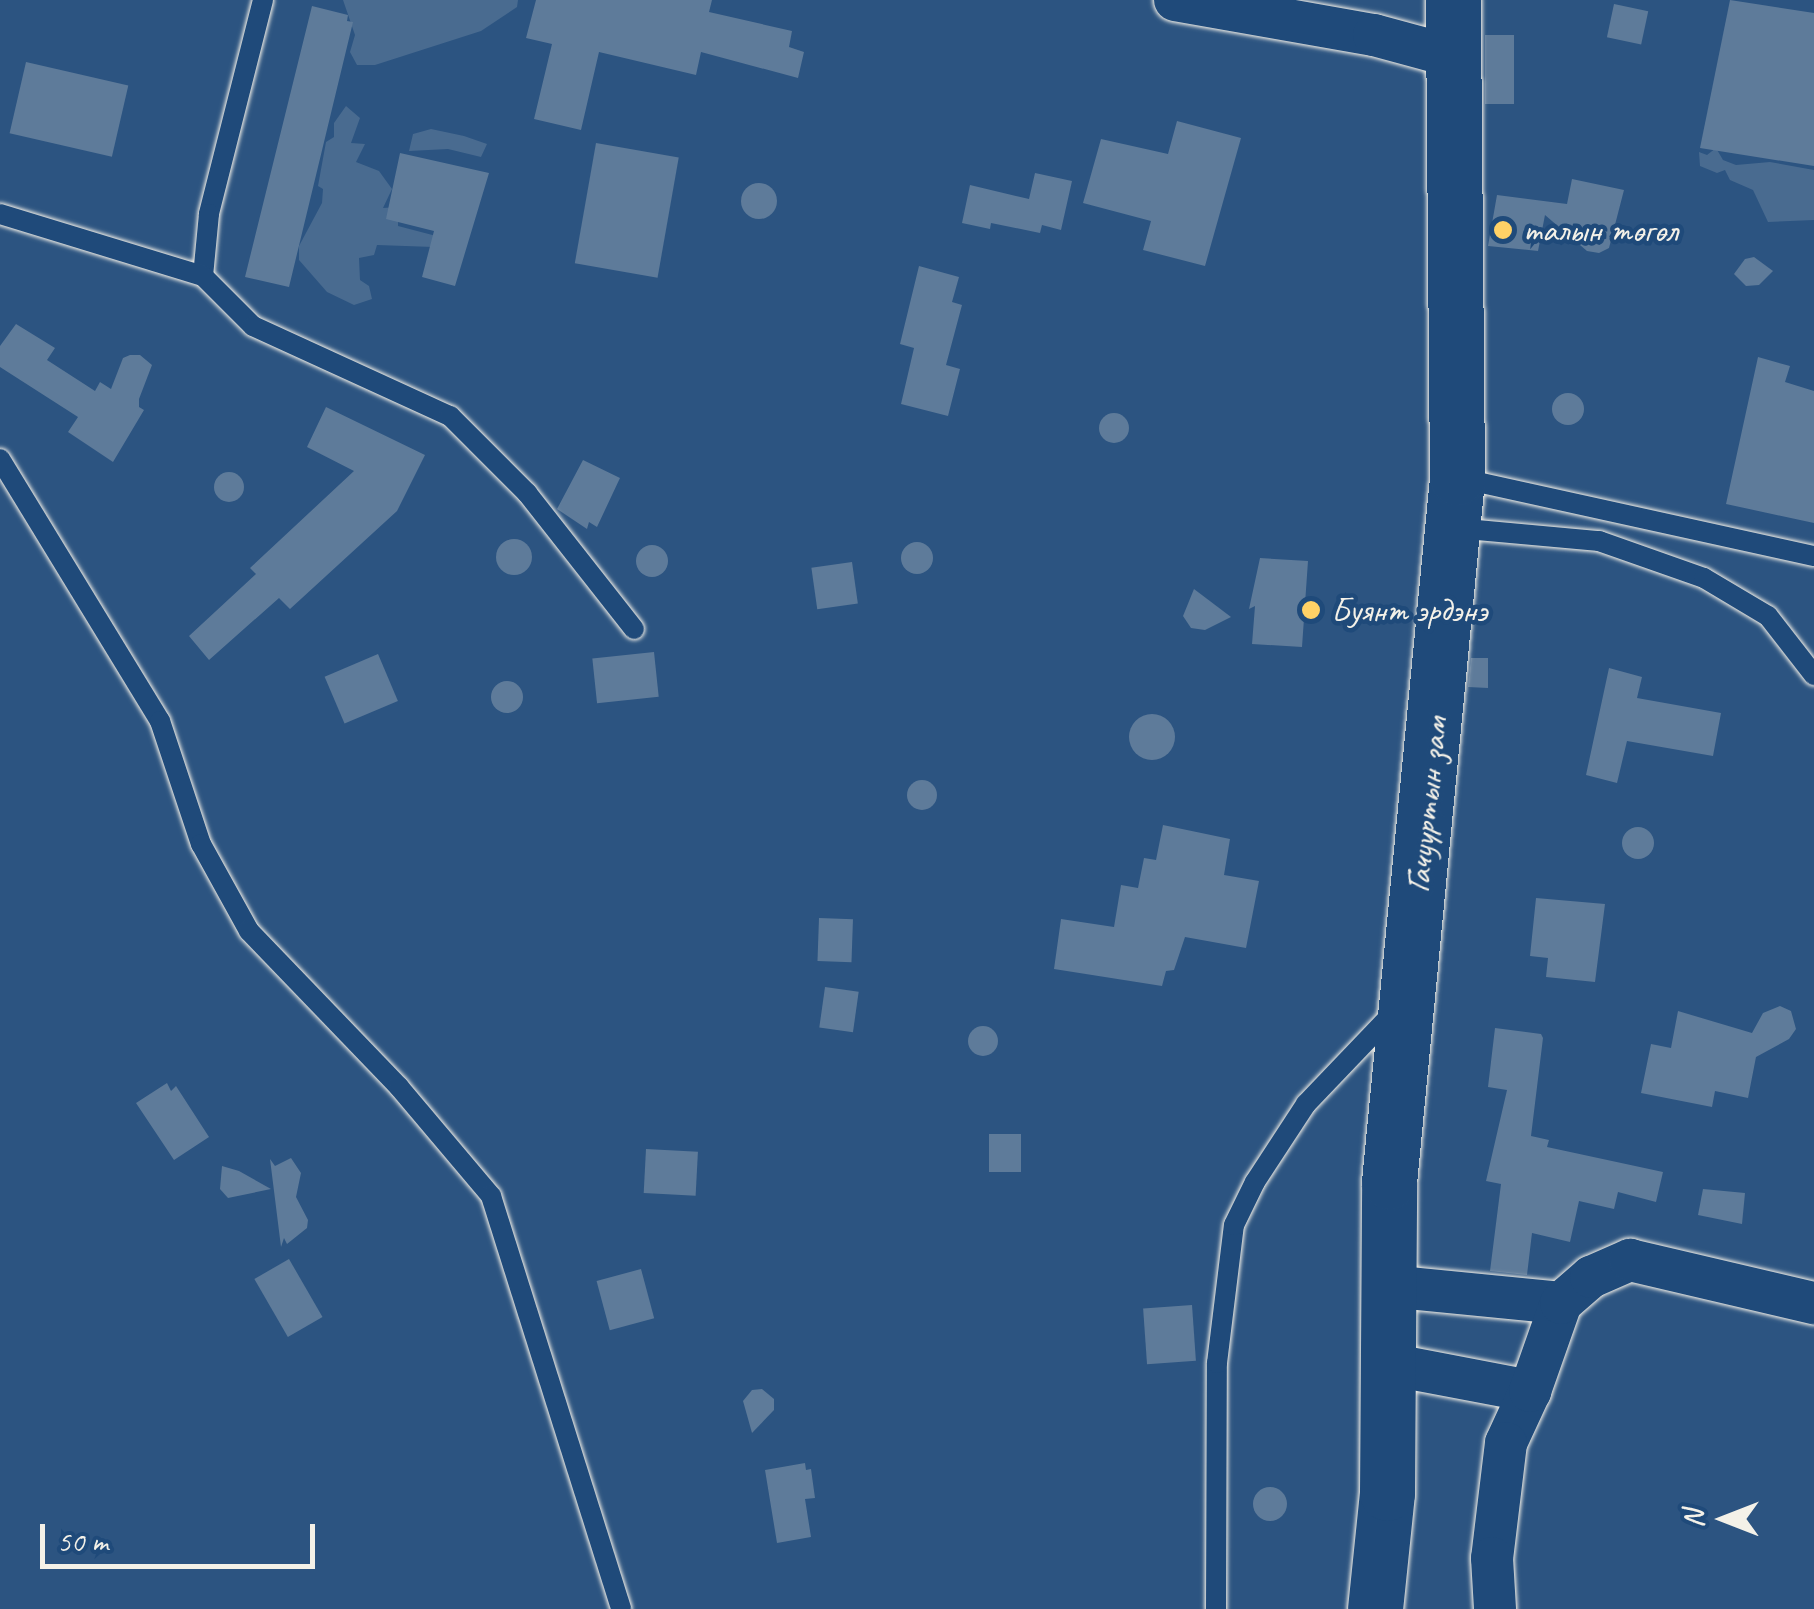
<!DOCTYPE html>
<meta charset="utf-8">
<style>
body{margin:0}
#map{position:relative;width:1814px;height:1609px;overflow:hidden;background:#2c5481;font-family:Caveat,sans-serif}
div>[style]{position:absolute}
.green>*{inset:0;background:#496b90}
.building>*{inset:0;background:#5e7b9a;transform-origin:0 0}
.round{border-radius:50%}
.roads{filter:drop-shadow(0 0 2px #f4f1e8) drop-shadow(0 0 2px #f4f1e8)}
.lane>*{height:20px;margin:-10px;padding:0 10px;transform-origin:10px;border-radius:10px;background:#1f4a7a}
.street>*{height:42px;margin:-21px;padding:0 21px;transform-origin:21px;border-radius:21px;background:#1f4a7a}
.secondary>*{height:55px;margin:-27.5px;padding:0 27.5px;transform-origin:27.5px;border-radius:27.5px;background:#1f4a7a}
.dots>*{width:28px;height:28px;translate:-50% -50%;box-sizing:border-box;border:5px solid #1f4a7a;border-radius:50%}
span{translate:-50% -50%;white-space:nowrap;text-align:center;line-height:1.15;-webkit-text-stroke:9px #1f4a7a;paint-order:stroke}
.poi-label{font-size:35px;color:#f4f1e8}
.left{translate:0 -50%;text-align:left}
.street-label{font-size:35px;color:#f4f1e8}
.north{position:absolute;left:1674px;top:1469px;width:100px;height:100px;-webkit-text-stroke:8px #1f4a7a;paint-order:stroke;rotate:270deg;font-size:28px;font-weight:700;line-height:40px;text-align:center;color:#f4f1e8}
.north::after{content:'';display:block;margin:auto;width:35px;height:45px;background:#f4f1e8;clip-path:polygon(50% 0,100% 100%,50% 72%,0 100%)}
.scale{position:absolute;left:40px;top:1524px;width:275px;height:45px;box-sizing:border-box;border:5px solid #f4f1e8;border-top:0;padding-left:12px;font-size:30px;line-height:35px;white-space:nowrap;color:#f4f1e8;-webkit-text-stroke:8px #1f4a7a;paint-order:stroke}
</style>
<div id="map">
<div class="green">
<div style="clip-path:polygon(343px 0,518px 0,517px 7px,481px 31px,375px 65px,357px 65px,350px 52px,355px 35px)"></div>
<div style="clip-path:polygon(346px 106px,360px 118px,351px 143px,365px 144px,356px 162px,379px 171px,392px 189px,383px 208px,398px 207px,398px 226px,440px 237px,433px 247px,377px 245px,374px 255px,359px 258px,360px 280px,369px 286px,372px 299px,354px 305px,327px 292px,299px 260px,299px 246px,322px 203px,323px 189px,318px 186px,326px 142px,334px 137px,334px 123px)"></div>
<div style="clip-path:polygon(431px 129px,464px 136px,487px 144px,481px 157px,448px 149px,409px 151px,413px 134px)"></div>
<div style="clip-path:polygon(1716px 148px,1723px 160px,1736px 165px,1770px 162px,1814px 170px,1814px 220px,1768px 222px,1753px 190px,1730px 180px,1725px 170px,1717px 173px,1700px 166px,1699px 152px,1707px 155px)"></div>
</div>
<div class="building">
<div style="clip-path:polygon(536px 0,712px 0,709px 12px,792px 31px,789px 47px,804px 52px,798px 78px,701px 52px,696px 75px,599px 52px,581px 130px,534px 119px,552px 44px,526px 38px)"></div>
<div style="clip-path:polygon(1730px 0,1814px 13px,1814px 166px,1700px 148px)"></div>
<div style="left:1614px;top:4px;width:35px;height:34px;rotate:12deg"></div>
<div style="clip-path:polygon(312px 6px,348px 15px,347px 21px,353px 22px,289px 287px,245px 277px)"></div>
<div style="left:1485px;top:35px;width:29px;height:69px"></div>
<div style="left:26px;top:62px;width:105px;height:73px;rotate:13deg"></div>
<div style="clip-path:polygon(1177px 121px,1241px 138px,1205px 266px,1143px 250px,1151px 221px,1083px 203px,1101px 139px,1168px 154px)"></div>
<div style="left:596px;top:143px;width:84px;height:122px;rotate:10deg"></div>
<div style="clip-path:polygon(400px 153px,489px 173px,455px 286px,422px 277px,434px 231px,386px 219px)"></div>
<div style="clip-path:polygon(1035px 173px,1072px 181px,1061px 230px,1042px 225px,1040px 233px,991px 223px,990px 229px,962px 223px,970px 185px,1029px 199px)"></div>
<div style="clip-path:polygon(1572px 179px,1624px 190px,1609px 248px,1599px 253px,1587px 251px,1545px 215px,1538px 251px,1488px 246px,1497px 195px,1567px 204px)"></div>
<div class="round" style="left:741px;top:183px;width:36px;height:36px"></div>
<div style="clip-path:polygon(1754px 257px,1773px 271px,1759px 285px,1746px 286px,1734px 274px,1745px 259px)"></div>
<div style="clip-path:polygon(919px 266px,959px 277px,952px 302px,962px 305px,946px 365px,960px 369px,948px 416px,901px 404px,914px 348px,900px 344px)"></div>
<div style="clip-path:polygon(16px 324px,55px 348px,47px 360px,95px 391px,100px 382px,111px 389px,123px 358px,130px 355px,140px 355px,152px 365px,139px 399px,139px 407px,144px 410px,113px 462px,68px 432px,78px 417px,0 367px,0 346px)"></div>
<div style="clip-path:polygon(1758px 357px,1790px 366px,1785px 382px,1814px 391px,1814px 523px,1726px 504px)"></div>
<div class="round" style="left:1552px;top:393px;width:32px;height:32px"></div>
<div style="clip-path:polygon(326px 407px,425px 455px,397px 511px,290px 609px,279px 598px,209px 660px,189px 636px,256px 574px,250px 568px,354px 471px,307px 447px)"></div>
<div class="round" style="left:1099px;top:413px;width:30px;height:30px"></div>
<div style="clip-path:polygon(583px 460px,620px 478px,597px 527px,589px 522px,587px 529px,557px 509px)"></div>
<div class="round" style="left:214px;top:472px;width:30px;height:30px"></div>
<div class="round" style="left:496px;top:539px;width:36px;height:36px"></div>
<div class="round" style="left:901px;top:542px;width:32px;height:32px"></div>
<div class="round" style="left:636px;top:545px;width:32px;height:32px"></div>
<div style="clip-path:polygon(1260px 558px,1308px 561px,1302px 647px,1252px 644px,1255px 606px,1249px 609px)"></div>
<div style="left:852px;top:562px;width:42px;height:41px;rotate:82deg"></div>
<div style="clip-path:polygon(1194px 589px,1231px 617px,1205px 630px,1191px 628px,1183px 616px)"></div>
<div style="left:654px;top:652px;width:45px;height:62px;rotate:84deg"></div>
<div style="left:378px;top:654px;width:51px;height:58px;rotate:67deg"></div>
<div style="clip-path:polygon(1471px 658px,1488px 658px,1488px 688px,1468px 687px)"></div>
<div style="clip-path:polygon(1609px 668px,1642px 677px,1637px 698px,1721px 713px,1713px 756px,1627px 741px,1617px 783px,1586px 775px)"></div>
<div class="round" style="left:491px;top:681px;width:32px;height:32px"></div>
<div class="round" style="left:1129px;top:714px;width:46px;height:46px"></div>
<div class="round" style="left:907px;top:780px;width:30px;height:30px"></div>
<div style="clip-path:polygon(1163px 825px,1230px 839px,1224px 875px,1259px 881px,1246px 948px,1185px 937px,1174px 970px,1166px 971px,1162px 986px,1054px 969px,1061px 919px,1114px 927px,1121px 885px,1138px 888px,1144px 858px,1156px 860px)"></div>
<div class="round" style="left:1622px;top:827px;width:32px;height:32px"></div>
<div style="clip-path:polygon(1536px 898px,1605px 904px,1595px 982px,1546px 977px,1548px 958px,1530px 956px)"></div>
<div style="left:819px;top:918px;width:34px;height:43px;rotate:2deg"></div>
<div style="left:825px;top:987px;width:34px;height:41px;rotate:8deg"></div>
<div style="clip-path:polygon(1780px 1006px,1791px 1011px,1796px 1029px,1789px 1039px,1756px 1057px,1748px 1098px,1715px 1091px,1712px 1107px,1641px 1093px,1651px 1044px,1671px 1048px,1678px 1011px,1752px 1033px,1763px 1013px)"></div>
<div class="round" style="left:968px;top:1026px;width:30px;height:30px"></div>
<div style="clip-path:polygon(1495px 1028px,1541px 1034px,1543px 1038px,1531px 1136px,1549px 1140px,1547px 1147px,1663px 1172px,1656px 1202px,1618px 1192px,1614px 1209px,1579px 1201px,1570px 1242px,1532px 1233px,1527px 1275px,1490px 1271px,1501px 1184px,1486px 1181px,1507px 1090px,1488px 1087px)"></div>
<div style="clip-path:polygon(167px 1083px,171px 1091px,176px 1086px,209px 1137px,174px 1160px,136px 1103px)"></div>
<div style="left:989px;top:1134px;width:32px;height:38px"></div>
<div style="left:646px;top:1149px;width:52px;height:44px;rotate:3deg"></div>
<div style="clip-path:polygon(291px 1158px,301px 1173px,296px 1197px,308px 1220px,307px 1228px,287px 1244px,284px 1238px,281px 1247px,270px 1159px,275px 1166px)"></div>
<div style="clip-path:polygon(222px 1166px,239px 1171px,271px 1189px,228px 1198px,220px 1189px)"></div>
<div style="clip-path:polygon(1703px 1189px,1745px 1193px,1742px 1224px,1698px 1215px)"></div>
<div style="left:289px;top:1259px;width:67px;height:40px;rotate:60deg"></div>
<div style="left:641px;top:1269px;width:51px;height:46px;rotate:75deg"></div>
<div style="left:1192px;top:1305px;width:56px;height:49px;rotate:86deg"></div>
<div style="clip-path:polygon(762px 1389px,774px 1399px,774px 1410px,752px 1433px,743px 1401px,752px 1390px)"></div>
<div style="clip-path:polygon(805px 1463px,806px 1470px,811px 1469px,815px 1498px,805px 1499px,811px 1537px,777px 1543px,765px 1470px)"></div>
<div class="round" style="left:1253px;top:1487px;width:34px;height:34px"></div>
</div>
<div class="roads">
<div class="lane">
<div style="left:263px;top:0;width:221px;rotate:104.2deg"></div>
<div style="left:209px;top:214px;width:62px;rotate:95.5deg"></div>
<div style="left:203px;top:276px;width:71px;rotate:45deg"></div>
<div style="left:253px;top:326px;width:217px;rotate:24.6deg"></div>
<div style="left:450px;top:416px;width:109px;rotate:45deg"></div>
<div style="left:527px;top:493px;width:173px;rotate:51.8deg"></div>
<div style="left:0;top:214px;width:212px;rotate:17deg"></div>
<div style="left:0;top:459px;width:307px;rotate:58.6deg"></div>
<div style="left:160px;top:721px;width:130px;rotate:71.6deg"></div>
<div style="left:201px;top:844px;width:99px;rotate:61.1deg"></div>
<div style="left:249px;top:931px;width:216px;rotate:46.1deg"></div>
<div style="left:399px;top:1087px;width:143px;rotate:49.8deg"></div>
<div style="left:491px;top:1196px;width:433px;rotate:72.5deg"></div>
<div style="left:1459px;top:478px;width:363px;rotate:12.4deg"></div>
<div style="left:1455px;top:528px;width:145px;rotate:5.2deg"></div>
<div style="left:1599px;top:541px;width:111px;rotate:19.4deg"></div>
<div style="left:1704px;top:578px;width:74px;rotate:30.7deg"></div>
<div style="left:1768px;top:616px;width:75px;rotate:52.1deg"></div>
<div style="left:1216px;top:1609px;width:246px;rotate:-89.8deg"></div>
<div style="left:1217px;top:1363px;width:139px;rotate:-83deg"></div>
<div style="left:1234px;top:1225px;width:48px;rotate:-64deg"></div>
<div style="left:1255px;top:1182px;width:93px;rotate:-56.8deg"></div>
<div style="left:1306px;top:1104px;width:129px;rotate:-46.3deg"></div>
</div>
<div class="street">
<div style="left:1175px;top:0;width:202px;rotate:10deg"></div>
<div style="left:1374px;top:35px;width:84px;rotate:15.2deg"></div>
<div style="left:1388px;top:1286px;width:174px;rotate:5.6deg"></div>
<div style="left:1388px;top:1364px;width:145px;rotate:10.8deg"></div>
<div style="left:1530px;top:1391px;width:57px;rotate:114.8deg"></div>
<div style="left:1506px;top:1443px;width:116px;rotate:96.9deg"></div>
<div style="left:1492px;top:1558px;width:51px;rotate:86.6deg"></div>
<div style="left:1530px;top:1391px;width:93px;rotate:-70.6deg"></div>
<div style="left:1561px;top:1303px;width:40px;rotate:-41deg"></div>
<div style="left:1591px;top:1277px;width:43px;rotate:-23.6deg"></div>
<div style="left:1630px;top:1260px;width:189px;rotate:13.2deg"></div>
</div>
<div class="secondary">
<div style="left:1375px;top:1609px;width:117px;rotate:-84.1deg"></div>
<div style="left:1387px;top:1493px;width:311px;rotate:-89.6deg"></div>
<div style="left:1389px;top:1182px;width:707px;rotate:-84.48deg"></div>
<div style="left:1457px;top:478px;width:478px;rotate:-90.5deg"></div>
</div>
</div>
<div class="dots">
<div style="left:1503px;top:230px;background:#ffd166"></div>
<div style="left:1311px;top:610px;background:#ffd166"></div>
</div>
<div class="poi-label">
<span class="left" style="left:1523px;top:230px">талын төгөл</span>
<span class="left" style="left:1331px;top:610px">Буянт эрдэнэ</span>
</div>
<div class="street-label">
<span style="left:1427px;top:805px;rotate:-84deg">Гачууртын зам</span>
</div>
<div class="north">N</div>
<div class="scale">50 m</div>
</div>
